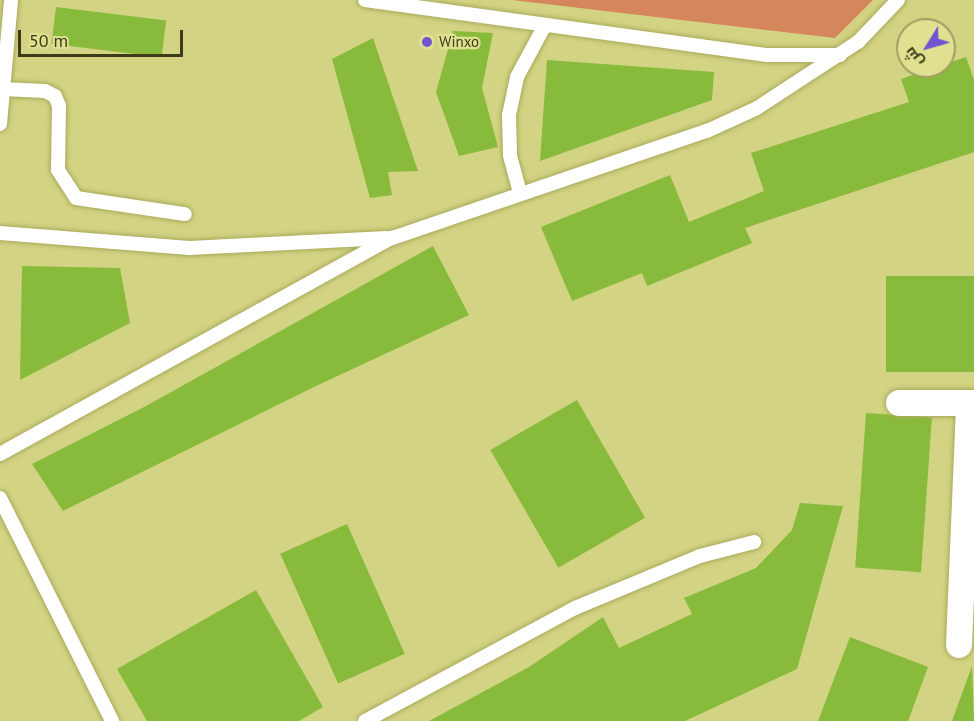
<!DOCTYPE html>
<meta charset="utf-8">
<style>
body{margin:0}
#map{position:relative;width:974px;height:721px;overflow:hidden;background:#d3d384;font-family:"PT Sans",Cairo,sans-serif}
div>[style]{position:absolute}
.green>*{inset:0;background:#d5865c}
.building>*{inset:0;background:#88ba3b;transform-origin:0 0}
.roads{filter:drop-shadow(0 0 2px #aaaa5c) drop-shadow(0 0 2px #aaaa5c)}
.lane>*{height:14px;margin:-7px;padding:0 7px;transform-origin:7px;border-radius:7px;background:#fff}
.street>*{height:26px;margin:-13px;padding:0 13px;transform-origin:13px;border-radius:13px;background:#fff}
.dots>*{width:16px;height:16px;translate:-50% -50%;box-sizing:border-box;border:3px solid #e0e091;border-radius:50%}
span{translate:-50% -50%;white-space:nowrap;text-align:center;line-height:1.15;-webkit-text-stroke:4.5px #e0e091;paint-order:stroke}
.poi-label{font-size:15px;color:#3c3c1b}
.left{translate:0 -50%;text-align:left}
.north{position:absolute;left:896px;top:18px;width:60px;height:60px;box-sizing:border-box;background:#e0e091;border:2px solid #9e9e62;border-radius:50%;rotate:233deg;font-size:16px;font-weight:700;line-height:24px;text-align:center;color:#3c3c1b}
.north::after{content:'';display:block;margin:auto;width:21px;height:27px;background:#6f56d0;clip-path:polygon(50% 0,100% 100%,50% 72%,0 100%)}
.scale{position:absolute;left:18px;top:30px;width:165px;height:27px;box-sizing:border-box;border:3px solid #3c3c1b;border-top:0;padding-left:8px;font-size:18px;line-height:21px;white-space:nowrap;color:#3c3c1b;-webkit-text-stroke:4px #e0e091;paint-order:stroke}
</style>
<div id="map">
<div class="green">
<div style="clip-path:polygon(512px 0,873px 0,835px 38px)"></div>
</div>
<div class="building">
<div style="left:56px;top:7px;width:111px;height:37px;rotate:7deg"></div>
<div style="clip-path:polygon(453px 31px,493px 33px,482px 88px,498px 147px,459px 156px,436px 92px)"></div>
<div style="clip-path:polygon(373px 38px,418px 171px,388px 172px,392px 195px,370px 198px,332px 59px)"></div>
<div style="clip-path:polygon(966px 57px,974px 80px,974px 152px,745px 228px,752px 243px,647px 286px,642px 273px,572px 301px,541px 227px,670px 175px,689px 222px,764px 191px,751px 153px,909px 102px,901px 79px)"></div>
<div style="clip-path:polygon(547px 60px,714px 72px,712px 100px,540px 161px)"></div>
<div style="clip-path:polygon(433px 246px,469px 315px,318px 385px,63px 511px,32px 464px,146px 406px)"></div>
<div style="clip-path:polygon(22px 266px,120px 268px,130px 323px,20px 380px)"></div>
<div style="left:974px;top:276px;width:96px;height:88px;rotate:90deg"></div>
<div style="left:577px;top:400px;width:136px;height:100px;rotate:60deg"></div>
<div style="left:866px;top:413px;width:66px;height:155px;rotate:4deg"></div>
<div style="clip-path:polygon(800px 503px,843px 506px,797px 669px,685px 721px,429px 721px,529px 667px,603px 617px,619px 648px,692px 614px,684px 598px,756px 568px,792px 530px)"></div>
<div style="left:347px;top:524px;width:142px;height:73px;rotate:66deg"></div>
<div style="clip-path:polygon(256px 590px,323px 707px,299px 721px,147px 721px,117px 669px)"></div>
<div style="clip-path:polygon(850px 637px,928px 667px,908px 721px,818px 721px)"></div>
<div style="clip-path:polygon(972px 666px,974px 721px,952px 721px)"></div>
</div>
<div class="roads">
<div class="lane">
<div style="left:365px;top:0;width:406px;rotate:7.8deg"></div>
<div style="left:767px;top:55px;width:73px"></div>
<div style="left:3px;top:89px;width:42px;rotate:2.7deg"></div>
<div style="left:45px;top:91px;width:11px;rotate:27deg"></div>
<div style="left:55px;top:96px;width:11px;rotate:68deg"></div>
<div style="left:59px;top:106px;width:64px;rotate:90.9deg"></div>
<div style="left:58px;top:170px;width:33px;rotate:57deg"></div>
<div style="left:76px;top:198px;width:110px;rotate:8.4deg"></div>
<div style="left:0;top:124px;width:124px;rotate:-84.9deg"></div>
<div style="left:520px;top:193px;width:39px;rotate:-105deg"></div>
<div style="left:510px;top:155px;width:40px;rotate:-91.4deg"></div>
<div style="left:509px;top:115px;width:39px;rotate:-78deg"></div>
<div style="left:517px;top:77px;width:59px;rotate:-61.7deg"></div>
<div style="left:0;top:233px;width:190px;rotate:4.5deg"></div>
<div style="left:189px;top:248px;width:198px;rotate:-2.9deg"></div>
<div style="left:0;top:454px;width:448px;rotate:-28.9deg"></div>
<div style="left:392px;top:238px;width:333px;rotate:-18.8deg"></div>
<div style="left:707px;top:131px;width:55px;rotate:-24.7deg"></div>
<div style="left:757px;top:108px;width:121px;rotate:-33.2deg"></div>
<div style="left:858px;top:42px;width:58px;rotate:-46.4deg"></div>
<div style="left:0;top:498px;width:250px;rotate:63.3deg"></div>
<div style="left:365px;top:721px;width:238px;rotate:-28.3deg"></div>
<div style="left:575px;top:608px;width:135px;rotate:-22.6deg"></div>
<div style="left:700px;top:556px;width:56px;rotate:-14.5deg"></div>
</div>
<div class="street">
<div style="left:899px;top:403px;width:75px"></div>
<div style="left:959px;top:645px;width:242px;rotate:-87.6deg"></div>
</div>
</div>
<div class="dots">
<div style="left:427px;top:42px;background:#6f56d0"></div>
</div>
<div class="poi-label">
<span class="left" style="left:439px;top:42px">Winxo</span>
</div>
<div class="north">ش</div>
<div class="scale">50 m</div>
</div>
